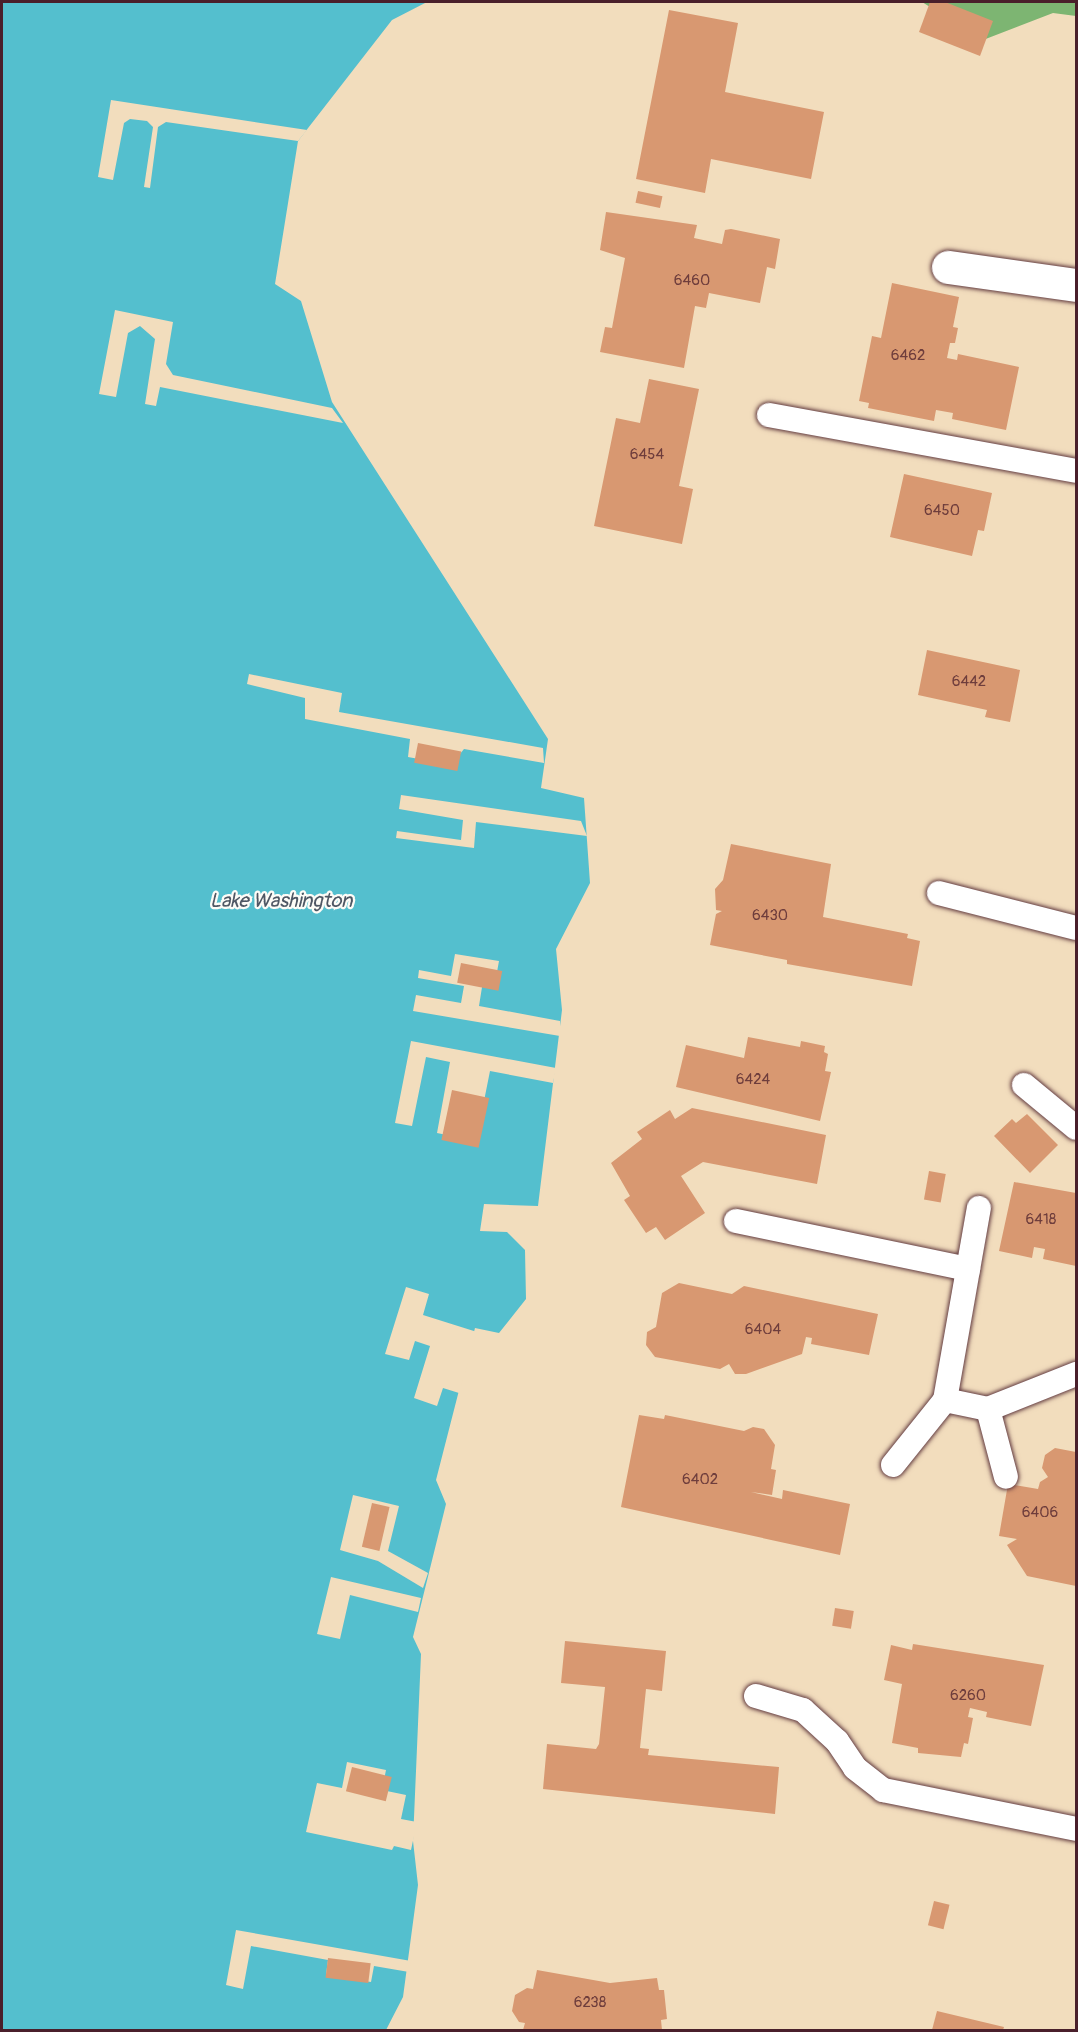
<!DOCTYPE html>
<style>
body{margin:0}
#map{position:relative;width:1078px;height:2032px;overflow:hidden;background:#f2ddbd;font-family:Pangolin,sans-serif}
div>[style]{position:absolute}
.forest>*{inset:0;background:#7db572}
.water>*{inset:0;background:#54bfce}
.pier>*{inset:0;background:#f2ddbd}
.building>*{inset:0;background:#d89871;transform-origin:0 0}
.roads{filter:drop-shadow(0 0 2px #633c41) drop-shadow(0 0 2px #633c41)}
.lane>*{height:24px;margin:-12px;padding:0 12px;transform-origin:12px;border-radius:12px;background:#fff}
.street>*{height:33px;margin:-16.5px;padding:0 16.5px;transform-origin:16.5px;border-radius:16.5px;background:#fff}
span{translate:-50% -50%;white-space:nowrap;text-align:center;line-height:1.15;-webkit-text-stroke:4.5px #fdfcf7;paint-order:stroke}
.number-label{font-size:15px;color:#6e3d3c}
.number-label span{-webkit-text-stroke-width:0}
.water-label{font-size:20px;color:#4e5764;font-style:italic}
.frame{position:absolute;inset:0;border:3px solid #4a1f2b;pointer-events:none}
</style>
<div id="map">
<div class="forest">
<div style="clip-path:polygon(922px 2px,1076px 2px,1076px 16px,1053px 13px,983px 40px)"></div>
</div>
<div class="water">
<div style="clip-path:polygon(2px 2px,427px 2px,392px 20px,298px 141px,275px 284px,301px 301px,332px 402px,548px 739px,541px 788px,584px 798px,590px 883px,556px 949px,562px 1010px,538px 1206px,484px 1204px,480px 1231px,507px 1232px,525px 1250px,526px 1299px,499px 1333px,475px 1328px,436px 1480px,446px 1504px,413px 1637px,421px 1654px,413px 1841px,418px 1885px,403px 1997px,386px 2030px,2px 2030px)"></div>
</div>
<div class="pier">
<div style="clip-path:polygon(111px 100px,307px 130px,298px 141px,166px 122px,158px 127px,150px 188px,144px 187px,153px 127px,147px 121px,130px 119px,124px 123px,113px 180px,98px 177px)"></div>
<div style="clip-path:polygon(115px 310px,173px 322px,166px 364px,173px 375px,332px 408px,343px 423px,160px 387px,156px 406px,145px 404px,155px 339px,140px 326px,128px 333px,116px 397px,99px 394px)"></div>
<div style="clip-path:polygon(249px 674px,342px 693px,339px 712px,543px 748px,544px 763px,464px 749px,451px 765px,408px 757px,410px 739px,305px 719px,305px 698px,247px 684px)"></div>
<div style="clip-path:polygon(401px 795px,581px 821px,587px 836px,476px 822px,474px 848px,396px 838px,397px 831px,461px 840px,463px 820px,399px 809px)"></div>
<div style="clip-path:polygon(455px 954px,499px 961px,495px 983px,483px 981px,479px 1006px,560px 1021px,560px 1036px,413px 1011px,416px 995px,461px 1003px,464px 986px,418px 978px,419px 970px,451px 976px)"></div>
<div style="clip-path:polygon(411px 1041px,556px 1068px,553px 1083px,490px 1071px,476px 1141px,437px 1133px,450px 1062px,426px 1057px,412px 1126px,395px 1123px)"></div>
<div style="clip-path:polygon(406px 1287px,429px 1294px,423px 1315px,477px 1332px,459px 1393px,443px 1388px,437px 1406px,414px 1398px,430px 1346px,415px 1341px,409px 1360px,385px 1354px)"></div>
<div style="clip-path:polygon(353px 1495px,399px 1506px,388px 1551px,428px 1573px,423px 1588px,378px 1561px,340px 1550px)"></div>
<div style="clip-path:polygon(331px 1577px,421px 1598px,418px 1612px,350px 1595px,340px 1639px,317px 1634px)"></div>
<div style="clip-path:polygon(347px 1762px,386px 1770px,382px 1790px,406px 1795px,401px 1819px,417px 1822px,411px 1850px,394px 1846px,392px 1850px,306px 1832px,317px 1783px,342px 1788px)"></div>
<div style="clip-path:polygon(236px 1930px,411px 1961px,409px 1972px,374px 1966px,371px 1982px,326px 1975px,328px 1960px,251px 1946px,243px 1989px,226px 1985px)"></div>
</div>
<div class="building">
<div style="clip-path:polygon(930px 2px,945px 2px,993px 21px,980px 56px,919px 32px)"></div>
<div style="clip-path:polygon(669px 10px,738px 23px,725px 92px,824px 112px,811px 179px,711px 159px,705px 193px,636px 179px)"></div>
<div style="left:638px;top:191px;width:25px;height:12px;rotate:12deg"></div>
<div style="clip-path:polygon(606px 212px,697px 225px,694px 238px,722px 244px,725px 230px,731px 229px,780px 239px,775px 269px,767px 267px,760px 303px,709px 293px,706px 308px,695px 306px,684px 368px,600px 352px,605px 327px,612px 328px,625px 258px,600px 250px)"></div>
<div style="clip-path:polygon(892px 283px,959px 297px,953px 327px,958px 328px,955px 343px,950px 343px,947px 358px,957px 360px,958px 354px,1019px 367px,1006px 430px,952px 419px,953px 413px,936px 410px,934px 421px,868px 408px,869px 403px,859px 401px,872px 336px,881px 338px)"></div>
<div style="clip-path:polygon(649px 379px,699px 389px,679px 486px,693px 489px,682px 544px,594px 526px,616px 418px,640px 423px)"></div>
<div style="clip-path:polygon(904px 474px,992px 493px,984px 531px,978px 530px,972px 556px,890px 537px)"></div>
<div style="clip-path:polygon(927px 650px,1020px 670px,1010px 722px,985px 717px,987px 710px,918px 695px)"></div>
<div style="left:418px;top:743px;width:44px;height:20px;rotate:11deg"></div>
<div style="clip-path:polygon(731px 844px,831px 864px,823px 917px,908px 934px,907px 938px,920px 941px,912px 986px,787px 964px,787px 960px,710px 945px,716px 914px,722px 911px,716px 910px,715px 889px,723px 880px)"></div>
<div style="left:461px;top:963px;width:42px;height:20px;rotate:11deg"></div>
<div style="clip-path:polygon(748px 1037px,800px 1047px,801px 1041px,825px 1046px,824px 1052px,828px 1054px,825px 1071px,831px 1072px,820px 1121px,676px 1087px,686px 1045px,744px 1058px)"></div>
<div style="left:452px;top:1090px;width:38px;height:51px;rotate:12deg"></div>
<div style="clip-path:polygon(692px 1108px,826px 1135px,817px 1184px,703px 1162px,681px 1176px,705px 1213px,665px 1240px,656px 1227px,646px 1233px,624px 1200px,630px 1196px,611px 1163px,642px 1139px,637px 1132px,670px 1110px,675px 1119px)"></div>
<div style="clip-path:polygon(1027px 1114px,1058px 1145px,1030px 1173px,994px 1136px,1012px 1119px,1016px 1123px)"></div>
<div style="left:929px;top:1171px;width:17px;height:29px;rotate:10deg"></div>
<div style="clip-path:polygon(1014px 1182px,1076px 1193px,1076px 1266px,1043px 1259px,1045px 1249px,1034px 1247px,1032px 1258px,999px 1251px)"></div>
<div style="clip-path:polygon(679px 1283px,732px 1294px,744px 1286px,878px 1314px,869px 1355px,811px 1344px,812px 1338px,806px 1337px,802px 1354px,746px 1374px,735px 1374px,729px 1364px,720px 1369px,655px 1357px,646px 1345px,647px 1332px,656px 1327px,662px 1293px)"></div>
<div style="clip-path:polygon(639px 1415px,664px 1419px,665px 1415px,744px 1431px,753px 1427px,764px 1429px,775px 1445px,771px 1469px,776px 1470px,772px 1495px,751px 1492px,782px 1499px,783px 1490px,850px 1504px,840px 1555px,621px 1507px)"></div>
<div style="clip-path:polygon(1055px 1448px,1076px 1452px,1076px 1586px,1027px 1576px,1007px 1545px,1017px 1539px,999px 1536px,1008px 1484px,1038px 1489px,1040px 1482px,1048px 1477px,1042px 1468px,1045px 1455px)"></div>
<div style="left:372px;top:1503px;width:18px;height:45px;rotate:13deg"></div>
<div style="left:835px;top:1608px;width:19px;height:18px;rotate:9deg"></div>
<div style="clip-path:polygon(565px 1641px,666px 1651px,662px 1691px,646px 1689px,640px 1748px,649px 1749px,648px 1755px,779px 1767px,775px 1814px,543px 1789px,547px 1744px,596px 1749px,599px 1744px,605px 1687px,561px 1683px)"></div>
<div style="clip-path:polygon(913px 1644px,1044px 1665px,1031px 1726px,986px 1717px,987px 1712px,970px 1708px,968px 1717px,973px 1718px,968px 1744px,964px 1743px,961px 1757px,918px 1753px,918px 1748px,892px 1743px,902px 1684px,884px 1680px,891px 1645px,912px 1650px)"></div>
<div style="left:352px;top:1767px;width:41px;height:25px;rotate:14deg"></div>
<div style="left:934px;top:1901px;width:16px;height:25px;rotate:14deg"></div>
<div style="left:328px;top:1958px;width:43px;height:20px;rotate:7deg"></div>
<div style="clip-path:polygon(537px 1970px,610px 1983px,657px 1978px,659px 1990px,664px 1990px,667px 2019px,661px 2020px,662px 2030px,523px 2030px,525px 2023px,519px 2022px,512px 2011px,515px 1995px,527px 1988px,533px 1989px)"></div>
<div style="clip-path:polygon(937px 2011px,1004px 2027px,1003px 2030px,932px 2030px)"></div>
</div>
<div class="roads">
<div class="lane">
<div style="left:769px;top:415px;width:312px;rotate:10.3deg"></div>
<div style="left:939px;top:893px;width:141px;rotate:14.3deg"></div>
<div style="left:1024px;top:1085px;width:67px;rotate:39.6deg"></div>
<div style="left:736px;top:1221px;width:237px;rotate:11.7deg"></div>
<div style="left:945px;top:1400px;width:44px;rotate:11.8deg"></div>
<div style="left:988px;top:1409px;width:95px;rotate:-21.7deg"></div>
<div style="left:988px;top:1409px;width:70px;rotate:75.2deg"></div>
<div style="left:893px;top:1465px;width:83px;rotate:-51.3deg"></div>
<div style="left:945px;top:1400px;width:195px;rotate:-80deg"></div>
<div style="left:756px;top:1696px;width:49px;rotate:16.6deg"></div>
<div style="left:803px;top:1710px;width:46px;rotate:42.4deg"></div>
<div style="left:837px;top:1741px;width:32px;rotate:56deg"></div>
<div style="left:855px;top:1768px;width:36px;rotate:38deg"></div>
<div style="left:883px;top:1790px;width:197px;rotate:11.4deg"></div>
</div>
<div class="street">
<div style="left:948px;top:267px;width:129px;rotate:8deg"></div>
</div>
</div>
<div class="number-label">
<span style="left:692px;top:281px">6460</span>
<span style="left:908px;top:356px">6462</span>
<span style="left:647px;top:455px">6454</span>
<span style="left:942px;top:511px">6450</span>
<span style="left:969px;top:682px">6442</span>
<span style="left:770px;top:916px">6430</span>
<span style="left:753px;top:1080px">6424</span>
<span style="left:1041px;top:1220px">6418</span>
<span style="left:763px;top:1330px">6404</span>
<span style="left:700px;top:1480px">6402</span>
<span style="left:1040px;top:1513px">6406</span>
<span style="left:968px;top:1696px">6260</span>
<span style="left:590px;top:2003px">6238</span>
</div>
<div class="water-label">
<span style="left:281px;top:900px">Lake Washington</span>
</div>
<div class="frame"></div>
</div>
